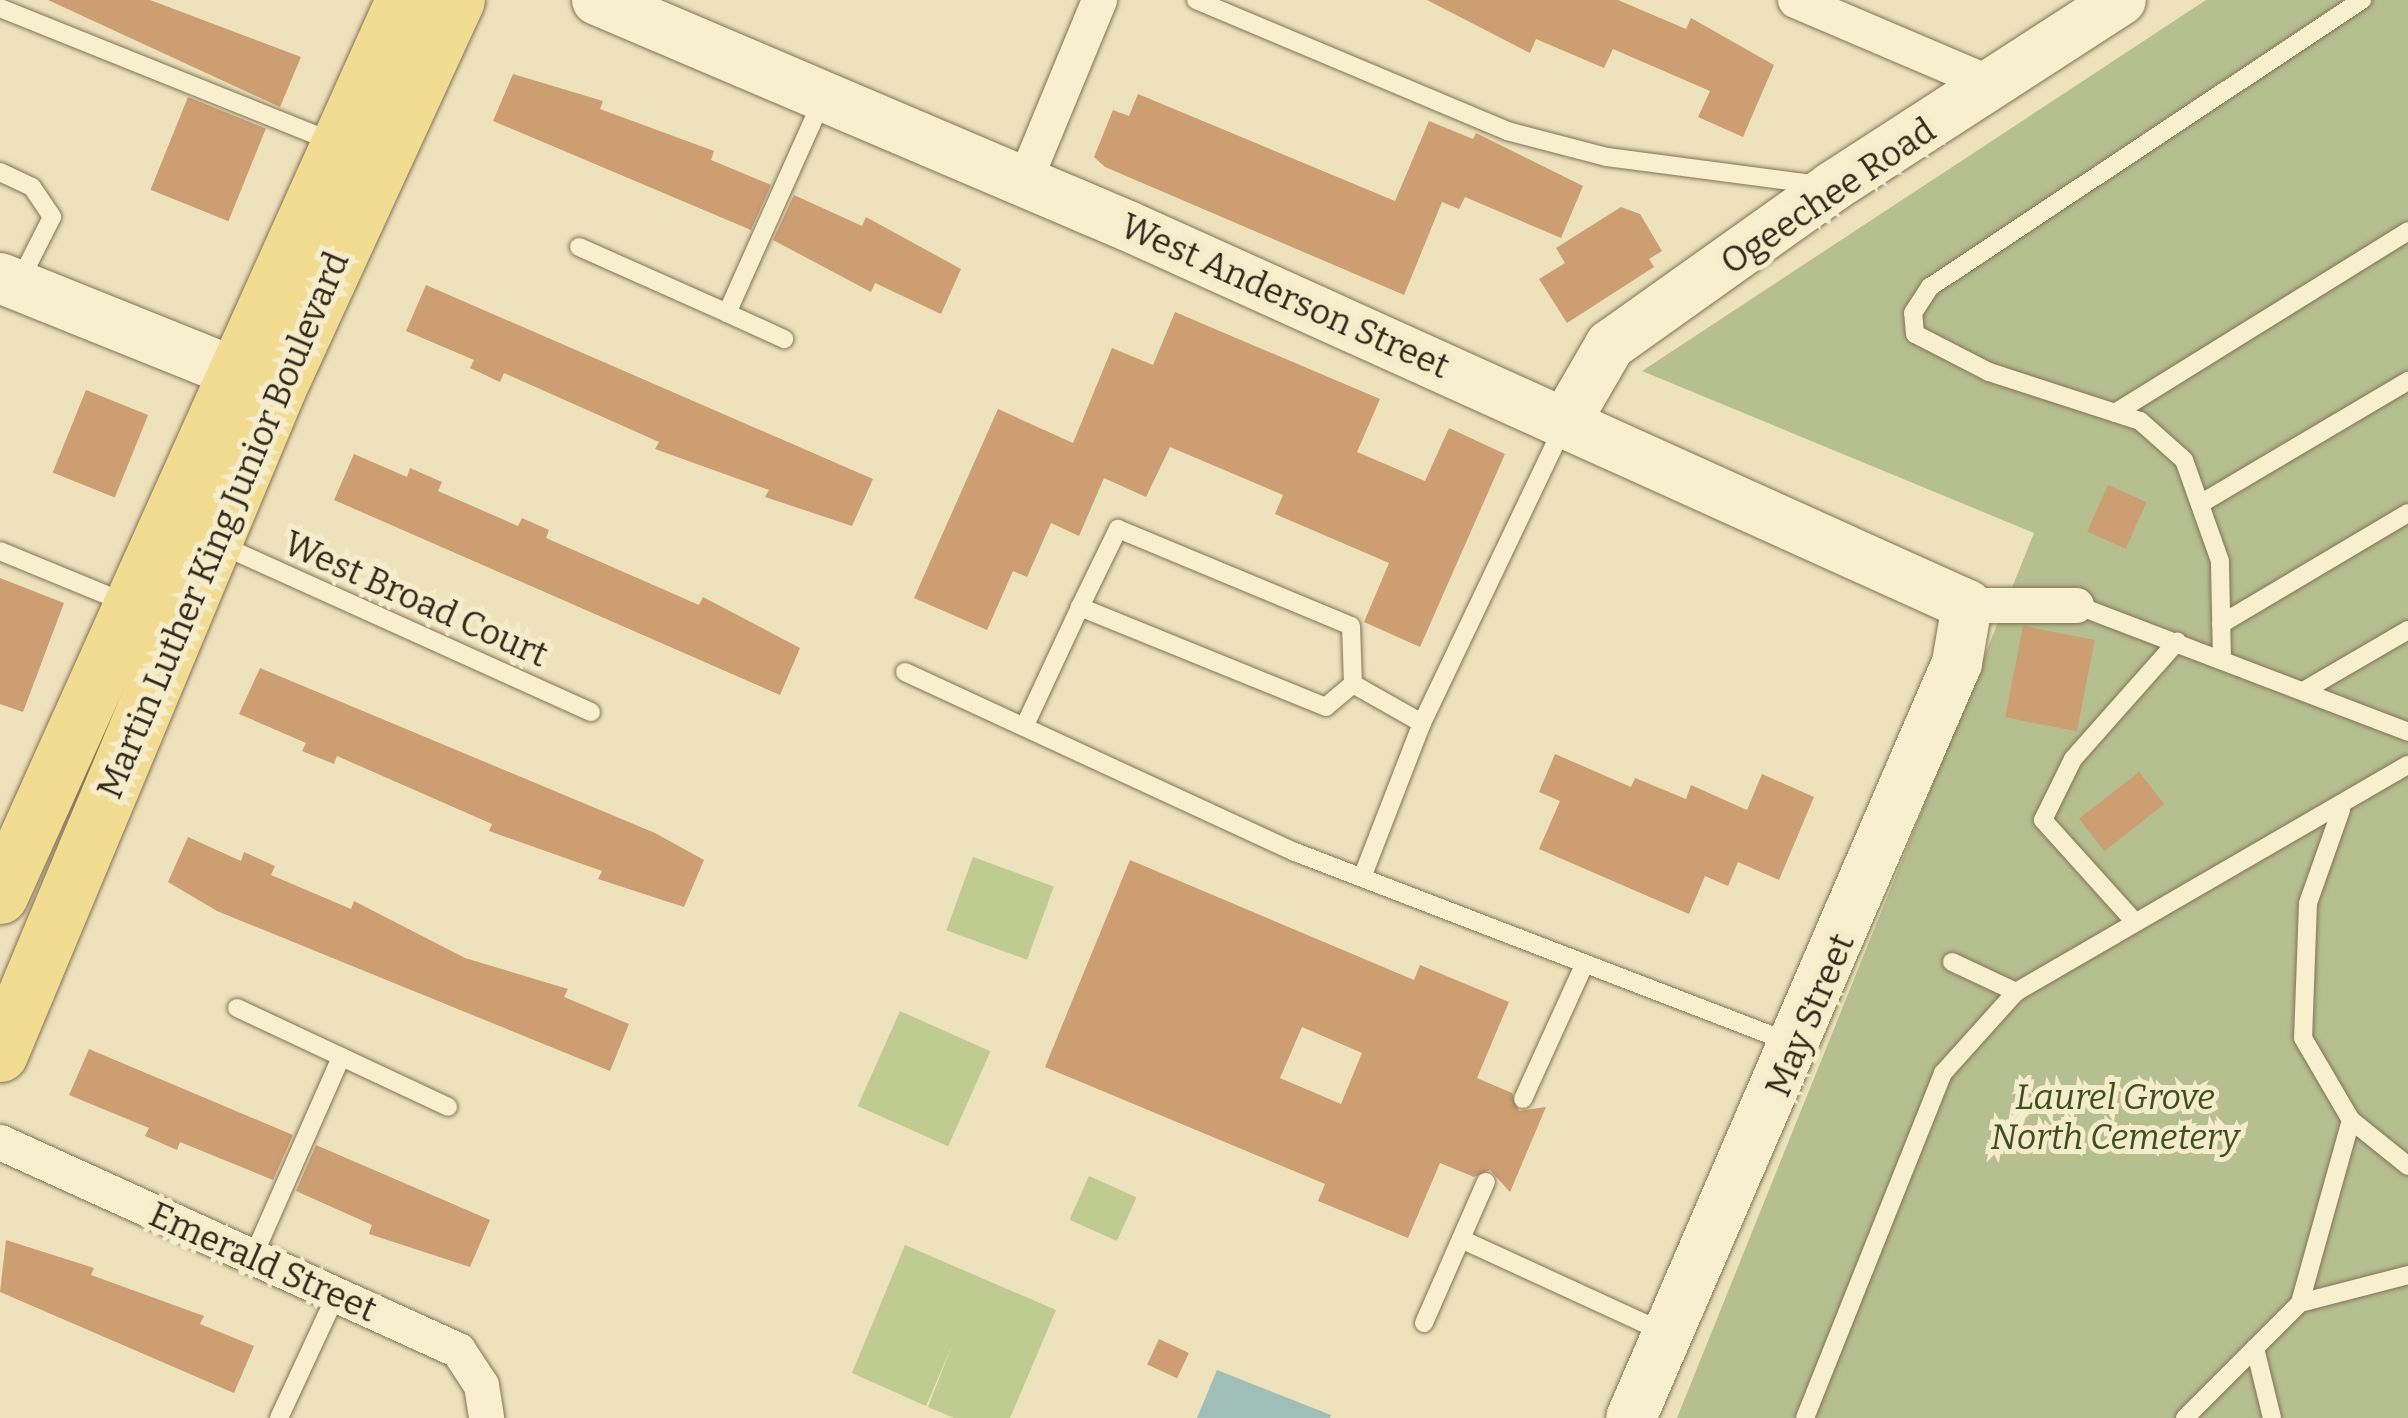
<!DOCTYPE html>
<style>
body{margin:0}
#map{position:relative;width:2408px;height:1418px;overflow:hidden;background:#ede2bc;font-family:Bitter,serif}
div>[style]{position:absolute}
.green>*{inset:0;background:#bfcb91;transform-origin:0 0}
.cemetery>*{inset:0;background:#b5bf90}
.water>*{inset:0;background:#a0beb8}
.building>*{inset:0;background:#cc9e72;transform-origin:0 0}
.roads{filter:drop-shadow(0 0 2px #847256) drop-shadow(0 0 2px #847256)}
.lane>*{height:18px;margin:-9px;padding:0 9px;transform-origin:9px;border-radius:9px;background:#f8efcf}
.street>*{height:35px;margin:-17.5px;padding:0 17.5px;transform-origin:17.5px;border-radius:17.5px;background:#f8efcf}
.secondary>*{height:50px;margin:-25px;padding:0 25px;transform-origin:25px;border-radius:25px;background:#f8efcf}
.primary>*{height:55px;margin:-27.5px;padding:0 27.5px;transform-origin:27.5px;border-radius:27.5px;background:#f2dc92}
span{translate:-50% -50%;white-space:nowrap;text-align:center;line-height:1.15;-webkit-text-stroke:10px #f5eccb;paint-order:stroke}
.street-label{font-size:35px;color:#33291b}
.park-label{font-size:35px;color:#405021;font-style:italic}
</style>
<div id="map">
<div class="green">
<div style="left:973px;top:857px;width:86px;height:78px;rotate:20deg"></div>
<div style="left:900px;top:1011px;width:99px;height:104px;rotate:24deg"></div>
<div style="left:1089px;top:1176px;width:52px;height:48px;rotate:24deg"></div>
<div style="clip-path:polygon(905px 1245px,1056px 1310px,1010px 1418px,954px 1418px,928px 1407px,953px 1343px,926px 1406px,852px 1373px)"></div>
</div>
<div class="cemetery">
<div style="clip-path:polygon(2206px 0,2408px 0,2408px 1418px,1677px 1418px,2034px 533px,1642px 371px)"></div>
</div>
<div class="water">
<div style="clip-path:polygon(1217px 1370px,1331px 1415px,1330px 1418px,1197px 1418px)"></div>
</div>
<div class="building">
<div style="clip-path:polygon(48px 0,150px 0,301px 57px,280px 107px)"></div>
<div style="clip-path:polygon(1427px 0,1618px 0,1686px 29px,1691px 18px,1774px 65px,1743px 137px,1698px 117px,1710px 91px,1613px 49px,1604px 68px,1536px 39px,1530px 53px)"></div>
<div style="clip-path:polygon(513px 74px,603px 101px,600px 109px,714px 151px,711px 160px,771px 185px,751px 230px,493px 121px)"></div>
<div style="clip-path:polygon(1138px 94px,1395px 201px,1429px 121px,1473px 139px,1476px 133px,1583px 186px,1561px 238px,1465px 197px,1459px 209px,1442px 202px,1404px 295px,1105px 167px,1094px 157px,1113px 110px,1129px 116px)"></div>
<div style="left:188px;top:97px;width:84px;height:100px;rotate:22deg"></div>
<div style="clip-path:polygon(794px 195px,862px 226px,866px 217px,961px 269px,941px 314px,875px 283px,871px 292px,773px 240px)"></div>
<div style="clip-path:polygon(1621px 207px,1640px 214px,1662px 251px,1649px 259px,1654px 267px,1567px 323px,1539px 279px,1565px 263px,1556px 248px)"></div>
<div style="clip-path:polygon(426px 285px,873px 479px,852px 526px,765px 497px,769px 490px,655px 449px,659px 442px,504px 373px,500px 382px,470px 368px,474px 360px,406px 331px)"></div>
<div style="clip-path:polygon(1175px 312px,1380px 399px,1357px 452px,1425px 481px,1449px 428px,1505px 454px,1420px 647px,1364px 622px,1389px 563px,1275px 514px,1283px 495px,1170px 447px,1146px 497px,1104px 478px,1079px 536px,1051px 523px,1027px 577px,1013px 571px,987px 630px,914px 598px,998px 409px,1073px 443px,1112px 348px,1153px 365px)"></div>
<div style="left:86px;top:390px;width:67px;height:89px;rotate:22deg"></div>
<div style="clip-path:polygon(354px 454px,407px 477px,410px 468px,442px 482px,438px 491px,518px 526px,522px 518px,549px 530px,546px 538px,699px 605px,703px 597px,800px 648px,780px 695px,334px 500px)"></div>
<div style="left:2108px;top:485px;width:42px;height:51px;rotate:24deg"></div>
<div style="clip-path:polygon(0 578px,64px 603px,23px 712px,0 704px)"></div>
<div style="left:2023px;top:626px;width:73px;height:93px;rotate:11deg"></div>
<div style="clip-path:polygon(260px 668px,655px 833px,704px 860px,684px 907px,598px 879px,602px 871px,489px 831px,492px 824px,337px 756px,334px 764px,302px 751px,306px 743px,239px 714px)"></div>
<div style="clip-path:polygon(1555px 754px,1631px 787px,1635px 778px,1686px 799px,1691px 785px,1747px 810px,1762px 774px,1814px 797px,1779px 880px,1738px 862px,1728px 886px,1705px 876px,1689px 914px,1539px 849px,1560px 801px,1539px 792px)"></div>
<div style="left:2139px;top:772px;width:41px;height:76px;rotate:52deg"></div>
<div style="clip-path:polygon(188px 837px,241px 861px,244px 852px,275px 866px,271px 875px,351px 909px,354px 901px,465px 958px,568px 989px,564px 997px,629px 1024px,610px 1071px,217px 911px,168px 882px)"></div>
<div style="clip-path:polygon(evenodd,1130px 860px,1414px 980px,1420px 965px,1509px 1002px,1477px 1078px,1512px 1093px,1519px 1111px,1546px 1107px,1510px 1192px,1490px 1170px,1474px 1177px,1440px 1163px,1408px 1238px,1318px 1201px,1325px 1184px,1045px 1067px,1130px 860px,1302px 1027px,1362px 1053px,1341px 1104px,1280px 1078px,1302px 1027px)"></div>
<div style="clip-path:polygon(89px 1049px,293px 1135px,273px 1180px,180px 1142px,177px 1150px,145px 1136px,149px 1128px,69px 1095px)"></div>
<div style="clip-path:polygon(316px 1145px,490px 1220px,470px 1267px,369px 1234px,372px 1225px,296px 1191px)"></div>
<div style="clip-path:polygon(6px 1240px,94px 1268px,91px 1275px,204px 1316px,200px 1324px,254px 1346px,234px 1393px,0 1292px)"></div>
<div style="left:1159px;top:1339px;width:33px;height:28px;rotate:25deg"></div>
</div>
<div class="roads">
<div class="lane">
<div style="left:1196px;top:0;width:337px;rotate:22.8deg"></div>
<div style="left:1507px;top:131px;width:103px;rotate:14.6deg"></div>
<div style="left:1607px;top:157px;width:214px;rotate:7.5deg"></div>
<div style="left:0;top:8px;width:359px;rotate:21.9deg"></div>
<div style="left:0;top:172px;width:35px;rotate:25deg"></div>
<div style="left:32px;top:187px;width:36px;rotate:56deg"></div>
<div style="left:52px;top:217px;width:73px;rotate:116.9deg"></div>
<div style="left:579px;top:247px;width:162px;rotate:24deg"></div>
<div style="left:727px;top:313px;width:232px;rotate:-65.9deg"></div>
<div style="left:727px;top:313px;width:63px;rotate:24.5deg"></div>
<div style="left:2115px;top:413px;width:345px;rotate:-31.8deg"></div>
<div style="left:2200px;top:504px;width:242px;rotate:-30.6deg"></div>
<div style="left:221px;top:545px;width:406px;rotate:24.3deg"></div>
<div style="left:0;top:551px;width:134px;rotate:22.4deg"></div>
<div style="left:2076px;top:605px;width:355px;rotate:20.9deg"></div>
<div style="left:2221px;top:624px;width:217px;rotate:-30.7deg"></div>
<div style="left:2222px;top:660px;width:99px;rotate:-91.2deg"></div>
<div style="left:2220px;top:561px;width:107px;rotate:-109.6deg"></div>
<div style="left:2184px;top:460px;width:59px;rotate:-138.4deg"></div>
<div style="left:2140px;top:421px;width:159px;rotate:-162deg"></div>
<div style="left:1989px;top:372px;width:83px;rotate:-152.8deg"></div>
<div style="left:1915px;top:334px;width:21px;rotate:-95deg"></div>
<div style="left:1913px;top:313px;width:31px;rotate:-57deg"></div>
<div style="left:1930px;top:287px;width:519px;rotate:-33.6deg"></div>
<div style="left:905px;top:672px;width:430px;rotate:24.8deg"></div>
<div style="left:1295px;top:852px;width:529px;rotate:21.04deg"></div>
<div style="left:1353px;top:684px;width:79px;rotate:29.5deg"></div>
<div style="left:2305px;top:690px;width:119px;rotate:-30.2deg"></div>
<div style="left:1026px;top:723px;width:128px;rotate:-65deg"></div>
<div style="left:1080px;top:607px;width:87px;rotate:-64deg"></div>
<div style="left:1118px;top:529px;width:252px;rotate:22.6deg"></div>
<div style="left:1351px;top:626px;width:58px;rotate:88deg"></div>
<div style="left:1353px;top:684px;width:35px;rotate:140deg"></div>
<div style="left:1326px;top:707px;width:266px;rotate:-157.9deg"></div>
<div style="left:2341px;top:810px;width:99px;rotate:109.5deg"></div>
<div style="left:2308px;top:903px;width:135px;rotate:92.1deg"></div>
<div style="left:2303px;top:1038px;width:95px;rotate:59.7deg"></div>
<div style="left:2351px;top:1120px;width:73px;rotate:38.9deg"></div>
<div style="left:1363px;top:875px;width:163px;rotate:-68.8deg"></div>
<div style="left:1422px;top:723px;width:327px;rotate:-64.5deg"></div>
<div style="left:2134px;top:921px;width:136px;rotate:-132deg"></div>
<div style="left:2043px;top:820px;width:68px;rotate:-63.8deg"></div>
<div style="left:2073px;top:759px;width:157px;rotate:-48.4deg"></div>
<div style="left:1952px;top:962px;width:71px;rotate:25.1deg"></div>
<div style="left:237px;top:1008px;width:233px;rotate:25.1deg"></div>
<div style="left:1523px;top:1099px;width:147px;rotate:-65.5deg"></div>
<div style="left:2351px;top:1120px;width:190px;rotate:105.6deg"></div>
<div style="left:2300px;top:1303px;width:112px;rotate:-14.5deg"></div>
<div style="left:1461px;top:1239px;width:225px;rotate:24.7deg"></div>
<div style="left:252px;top:1259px;width:221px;rotate:-66.2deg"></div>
<div style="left:1424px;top:1323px;width:154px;rotate:-66.3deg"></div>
<div style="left:279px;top:1418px;width:136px;rotate:-65.1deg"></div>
<div style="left:1805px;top:1418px;width:372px;rotate:-68.2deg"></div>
<div style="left:1943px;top:1073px;width:109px;rotate:-48deg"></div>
<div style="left:2016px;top:992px;width:453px;rotate:-30.1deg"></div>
<div style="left:2185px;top:1418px;width:99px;rotate:-45deg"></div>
<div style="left:2272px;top:1418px;width:72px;rotate:-103.7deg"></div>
<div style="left:2255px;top:1348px;width:64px;rotate:-45deg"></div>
</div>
<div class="street">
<div style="left:1795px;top:0;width:220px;rotate:23.1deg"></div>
<div style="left:1024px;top:181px;width:196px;rotate:-67.5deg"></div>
<div style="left:1967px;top:605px;width:109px"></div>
<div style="left:0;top:1142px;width:503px;rotate:24.43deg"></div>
<div style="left:458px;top:1350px;width:42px;rotate:56.7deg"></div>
<div style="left:481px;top:1385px;width:33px;rotate:81deg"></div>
</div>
<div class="secondary">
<div style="left:597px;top:0;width:577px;rotate:23.06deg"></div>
<div style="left:1128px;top:226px;width:921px;rotate:24.31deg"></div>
<div style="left:1967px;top:605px;width:59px;rotate:99.8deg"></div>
<div style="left:1957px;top:663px;width:822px;rotate:113.35deg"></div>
<div style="left:0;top:278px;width:295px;rotate:21.9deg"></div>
<div style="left:1566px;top:421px;width:88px;rotate:-59.9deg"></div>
<div style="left:1610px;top:345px;width:272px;rotate:-35.4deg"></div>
<div style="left:1832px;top:187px;width:344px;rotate:-32.9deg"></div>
</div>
<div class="primary">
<div style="left:0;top:896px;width:982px;rotate:-65.78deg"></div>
<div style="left:0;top:1054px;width:721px;rotate:-67.31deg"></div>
<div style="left:278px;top:389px;width:428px;rotate:-65.3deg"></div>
</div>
</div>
<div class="street-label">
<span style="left:1828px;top:196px;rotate:-34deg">Ogeechee Road</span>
<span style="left:1285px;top:296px;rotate:24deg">West Anderson Street</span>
<span style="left:223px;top:525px;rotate:-67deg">Martin Luther King Junior Boulevard</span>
<span style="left:416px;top:599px;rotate:24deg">West Broad Court</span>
<span style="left:1810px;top:1015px;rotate:-67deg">May Street</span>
<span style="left:263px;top:1262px;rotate:24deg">Emerald Street</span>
</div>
<div class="park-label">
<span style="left:2115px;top:1117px">Laurel Grove<br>North Cemetery</span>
</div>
</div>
